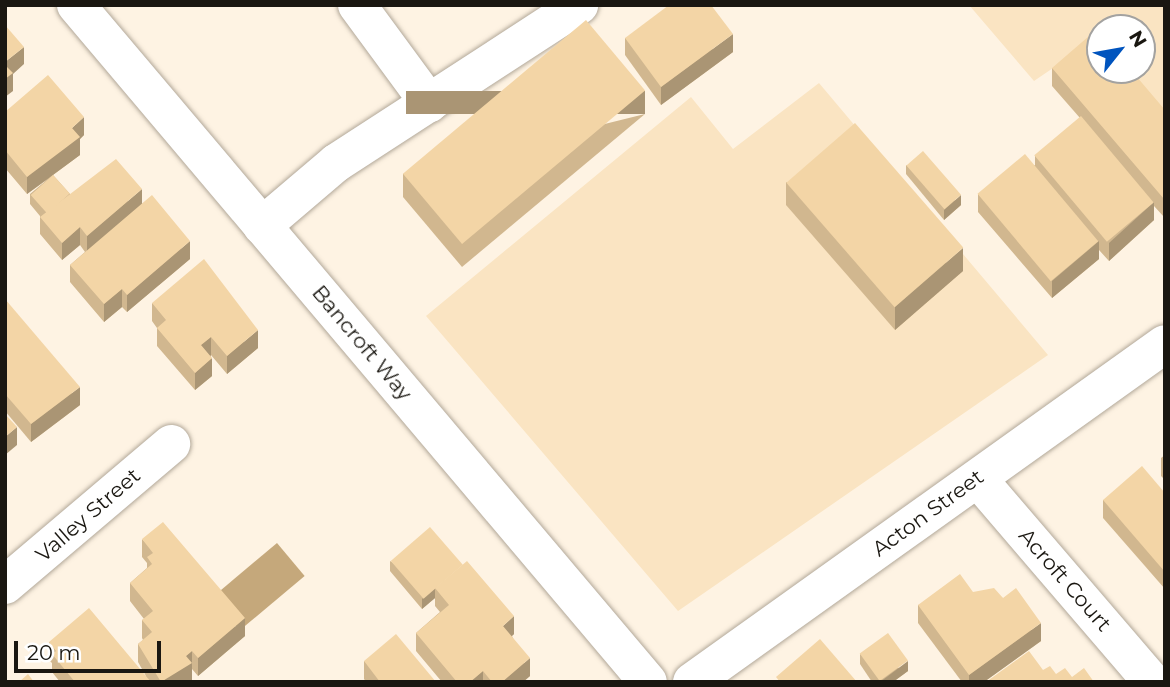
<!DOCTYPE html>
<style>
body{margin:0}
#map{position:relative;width:1170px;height:687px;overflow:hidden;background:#fef3e3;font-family:Montserrat,sans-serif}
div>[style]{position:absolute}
.green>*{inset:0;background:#fae4c2}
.water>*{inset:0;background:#c5a87b;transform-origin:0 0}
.roads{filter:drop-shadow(0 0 2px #b2a899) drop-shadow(0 0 2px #b2a899)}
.minor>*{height:38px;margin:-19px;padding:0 19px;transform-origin:19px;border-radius:19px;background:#fff}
.wall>*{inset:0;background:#d1b78f}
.shaded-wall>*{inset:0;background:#aa9574;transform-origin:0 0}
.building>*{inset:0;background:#f3d5a6;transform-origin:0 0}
span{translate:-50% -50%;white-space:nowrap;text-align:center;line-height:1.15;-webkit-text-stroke:7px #fff;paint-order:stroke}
.street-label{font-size:21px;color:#1a1711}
.frame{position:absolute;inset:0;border:7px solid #1a1711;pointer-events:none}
.north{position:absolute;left:1086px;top:14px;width:70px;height:70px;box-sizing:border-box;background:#fff;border:2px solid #a3a2a0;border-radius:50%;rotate:59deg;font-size:19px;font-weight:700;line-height:28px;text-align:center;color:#1a1711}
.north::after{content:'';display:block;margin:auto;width:24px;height:32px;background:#0054be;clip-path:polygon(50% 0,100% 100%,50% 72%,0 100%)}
.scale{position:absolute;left:14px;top:641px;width:147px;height:32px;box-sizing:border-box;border:4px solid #1a1711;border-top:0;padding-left:9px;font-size:21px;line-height:24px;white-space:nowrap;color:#1a1711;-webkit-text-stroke:5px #fff;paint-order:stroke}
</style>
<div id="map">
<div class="green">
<div style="clip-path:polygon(969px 5px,1165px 5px,1165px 116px,1127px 70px,1142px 70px,1142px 28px,1100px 28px,1100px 36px,1034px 81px)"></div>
<div style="clip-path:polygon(819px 83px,1048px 355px,678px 611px,426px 316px,691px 97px,733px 149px)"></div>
</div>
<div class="water">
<div style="left:277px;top:543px;width:43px;height:85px;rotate:50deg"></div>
</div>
<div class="roads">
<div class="minor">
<div style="left:76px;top:5px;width:886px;rotate:49.81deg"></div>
<div style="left:357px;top:5px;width:122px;rotate:53.7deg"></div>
<div style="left:262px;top:226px;width:97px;rotate:-40.4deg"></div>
<div style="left:336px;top:163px;width:290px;rotate:-33deg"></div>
<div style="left:978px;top:479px;width:267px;rotate:49.4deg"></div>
<div style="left:5px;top:585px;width:218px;rotate:-40.3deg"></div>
<div style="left:692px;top:682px;width:581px;rotate:-35.55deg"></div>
</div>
</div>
<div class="wall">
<div style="clip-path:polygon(625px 38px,733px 52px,661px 105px,625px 55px)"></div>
<div style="clip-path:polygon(1052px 68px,1165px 110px,1164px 217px,1154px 206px,1154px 220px,1109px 261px,1099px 250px,1099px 259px,1052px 298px,978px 212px,978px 194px,1035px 165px,1035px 156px,1080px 118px,1052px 86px)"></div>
<div style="clip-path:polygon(5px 112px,84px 135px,80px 139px,80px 155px,53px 175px,70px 194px,142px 203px,190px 259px,127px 312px,122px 307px,104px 322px,70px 282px,70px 265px,85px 252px,80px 245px,62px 260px,40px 234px,40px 216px,30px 204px,30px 194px,48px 179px,27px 194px,5px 168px)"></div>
<div style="clip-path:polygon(645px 114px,462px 267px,403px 197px,403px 174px)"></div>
<div style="clip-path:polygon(906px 165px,961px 205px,944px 220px,906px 174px)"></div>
<div style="clip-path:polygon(786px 182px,963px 271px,895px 330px,786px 205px)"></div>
<div style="clip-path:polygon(5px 299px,80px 405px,31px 442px,5px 411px)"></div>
<div style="clip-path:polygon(152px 303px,258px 348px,227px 374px,211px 355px,212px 376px,195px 390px,157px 346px,157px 328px,152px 321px)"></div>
<div style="clip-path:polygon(1165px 455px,1165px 480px,1161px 476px,1161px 458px)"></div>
<div style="clip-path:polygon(1165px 493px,1165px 589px,1103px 518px,1103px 500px)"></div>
<div style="clip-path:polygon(142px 539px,245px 636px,198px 676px,192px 669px,192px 681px,191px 682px,60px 682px,52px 672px,52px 663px,49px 660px,49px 642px,146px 676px,138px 662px,138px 644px,143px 640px,142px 638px,142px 620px,144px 619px,130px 601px,130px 583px,147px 568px,147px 563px,142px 557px)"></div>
<div style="clip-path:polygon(390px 561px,514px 634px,512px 636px,530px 676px,523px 682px,442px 682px,416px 651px,416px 633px,440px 612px,435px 606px,435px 598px,422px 609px,390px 571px)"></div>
<div style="clip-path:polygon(973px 592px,1003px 598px,1041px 641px,984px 682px,962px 682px,918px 623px,918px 605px)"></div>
<div style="clip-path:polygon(860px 654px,908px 671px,893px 682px,872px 682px,860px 664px)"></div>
<div style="clip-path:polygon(364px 661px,436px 682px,366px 682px,364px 679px)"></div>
</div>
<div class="shaded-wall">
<div style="clip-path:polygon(733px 34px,733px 52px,661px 105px,661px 87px)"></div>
<div style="clip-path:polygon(24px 47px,24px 64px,13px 74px,13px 91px,5px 97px,5px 62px)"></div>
<div style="left:645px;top:91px;width:23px;height:239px;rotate:90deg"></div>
<div style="clip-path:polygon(84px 117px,84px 135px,80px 139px,80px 155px,27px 194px,27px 177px,72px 128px)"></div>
<div style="clip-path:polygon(142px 189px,142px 207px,87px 254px,87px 236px)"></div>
<div style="clip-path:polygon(961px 195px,961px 205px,944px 220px,944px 210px)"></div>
<div style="left:1165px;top:198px;width:18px;height:1px;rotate:90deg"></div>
<div style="clip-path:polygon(1154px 202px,1154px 220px,1109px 261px,1109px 243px)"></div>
<div style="clip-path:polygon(80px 227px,80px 245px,62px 260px,62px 243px)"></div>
<div style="clip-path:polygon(190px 241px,190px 259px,127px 312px,127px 295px)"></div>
<div style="clip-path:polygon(1099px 241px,1099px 259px,1052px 298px,1052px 281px)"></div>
<div style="clip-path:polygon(963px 248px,963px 271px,895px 330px,895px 307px)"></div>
<div style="clip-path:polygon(122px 289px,122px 307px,104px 322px,104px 304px)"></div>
<div style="clip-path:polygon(258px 330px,258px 348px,227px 374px,227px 356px)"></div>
<div style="clip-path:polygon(211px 337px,211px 355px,201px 363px,201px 345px)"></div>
<div style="clip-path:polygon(212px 358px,212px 376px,195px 390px,195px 373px)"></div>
<div style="clip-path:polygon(80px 387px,80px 405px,31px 442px,31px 424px)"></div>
<div style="clip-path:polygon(17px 427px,17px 445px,5px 455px,5px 437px)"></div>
<div style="clip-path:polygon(435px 588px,435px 598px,422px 609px,422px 599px)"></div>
<div style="clip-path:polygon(514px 616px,514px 634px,503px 644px,503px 626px)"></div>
<div style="clip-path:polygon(245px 618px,245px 636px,198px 676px,198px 658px)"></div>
<div style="clip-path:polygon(1041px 623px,1041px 641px,984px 682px,969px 682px,969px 675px)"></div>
<div style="clip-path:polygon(192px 651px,192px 681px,162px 682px,186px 656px)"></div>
<div style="clip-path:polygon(530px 658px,530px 676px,523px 682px,502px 682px)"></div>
<div style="clip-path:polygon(908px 661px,908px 671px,893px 682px,880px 682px)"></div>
<div style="clip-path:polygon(483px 671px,483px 682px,470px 682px)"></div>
</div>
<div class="building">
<div style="clip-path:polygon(669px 5px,711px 5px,733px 34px,661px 87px,625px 38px)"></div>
<div style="left:586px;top:20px;width:92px;height:239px;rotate:50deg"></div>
<div style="clip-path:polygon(5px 25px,24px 47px,5px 62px)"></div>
<div style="clip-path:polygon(1096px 30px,1100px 34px,1100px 70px,1131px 70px,1165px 110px,1165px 198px,1164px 199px,1052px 68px)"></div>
<div style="clip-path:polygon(5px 65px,13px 73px,5px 79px)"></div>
<div style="clip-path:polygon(48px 75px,84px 117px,72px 128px,80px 137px,27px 177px,5px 150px,5px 112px)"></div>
<div style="left:1081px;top:116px;width:113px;height:61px;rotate:50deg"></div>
<div style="left:855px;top:123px;width:165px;height:91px;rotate:49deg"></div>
<div style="left:923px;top:151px;width:58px;height:22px;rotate:49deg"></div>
<div style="left:1025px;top:154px;width:114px;height:62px;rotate:50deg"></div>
<div style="clip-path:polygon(116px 159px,142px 189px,87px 236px,80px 227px,62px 243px,40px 217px)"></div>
<div style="left:53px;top:175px;width:25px;height:30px;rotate:48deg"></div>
<div style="clip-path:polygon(152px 195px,190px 241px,127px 295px,122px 289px,104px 304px,70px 265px)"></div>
<div style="clip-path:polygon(204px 259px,258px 330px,227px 356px,211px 337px,201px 345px,212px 358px,195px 373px,157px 328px,166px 320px,152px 303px)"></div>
<div style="clip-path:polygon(5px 299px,80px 387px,31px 424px,5px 394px)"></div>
<div style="clip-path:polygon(5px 414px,17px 427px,5px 437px)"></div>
<div style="clip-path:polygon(1142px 466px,1165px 493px,1165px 572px,1103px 500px)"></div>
<div style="clip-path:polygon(163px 522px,245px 618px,198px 658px,192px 651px,186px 656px,192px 663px,161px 682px,138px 644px,152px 632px,142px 620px,153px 611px,130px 583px,152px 564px,147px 557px,153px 553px,142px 539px)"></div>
<div style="left:430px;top:527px;width:50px;height:52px;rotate:49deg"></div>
<div style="clip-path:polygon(467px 561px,514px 616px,503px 626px,530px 658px,502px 682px,492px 682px,483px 671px,470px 682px,457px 682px,416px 633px,449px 605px,435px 588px)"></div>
<div style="clip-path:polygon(960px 574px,973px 592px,994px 588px,1003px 598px,1016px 588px,1041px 623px,969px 675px,918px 605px)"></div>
<div style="clip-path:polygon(89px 608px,151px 682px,75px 682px,52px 654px,56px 651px,49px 642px)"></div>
<div style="left:888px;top:633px;width:34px;height:35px;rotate:54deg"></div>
<div style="clip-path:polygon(396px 634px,436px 682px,380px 682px,364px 661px)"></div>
<div style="clip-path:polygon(820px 639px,857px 682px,780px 682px,776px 677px)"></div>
<div style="clip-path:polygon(1029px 651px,1043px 670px,1050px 666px,1056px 674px,1065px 668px,1072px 677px,1084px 668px,1094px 682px,986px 682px)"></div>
<div style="clip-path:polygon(28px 674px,34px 682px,19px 682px)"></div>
</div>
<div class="street-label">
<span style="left:362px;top:343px;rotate:50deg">Bancroft Way</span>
<span style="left:928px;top:513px;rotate:-36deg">Acton Street</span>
<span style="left:88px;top:515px;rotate:-41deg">Valley Street</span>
<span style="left:1065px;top:580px;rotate:49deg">Acroft Court</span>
</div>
<div class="frame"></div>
<div class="north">N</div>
<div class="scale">20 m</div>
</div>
